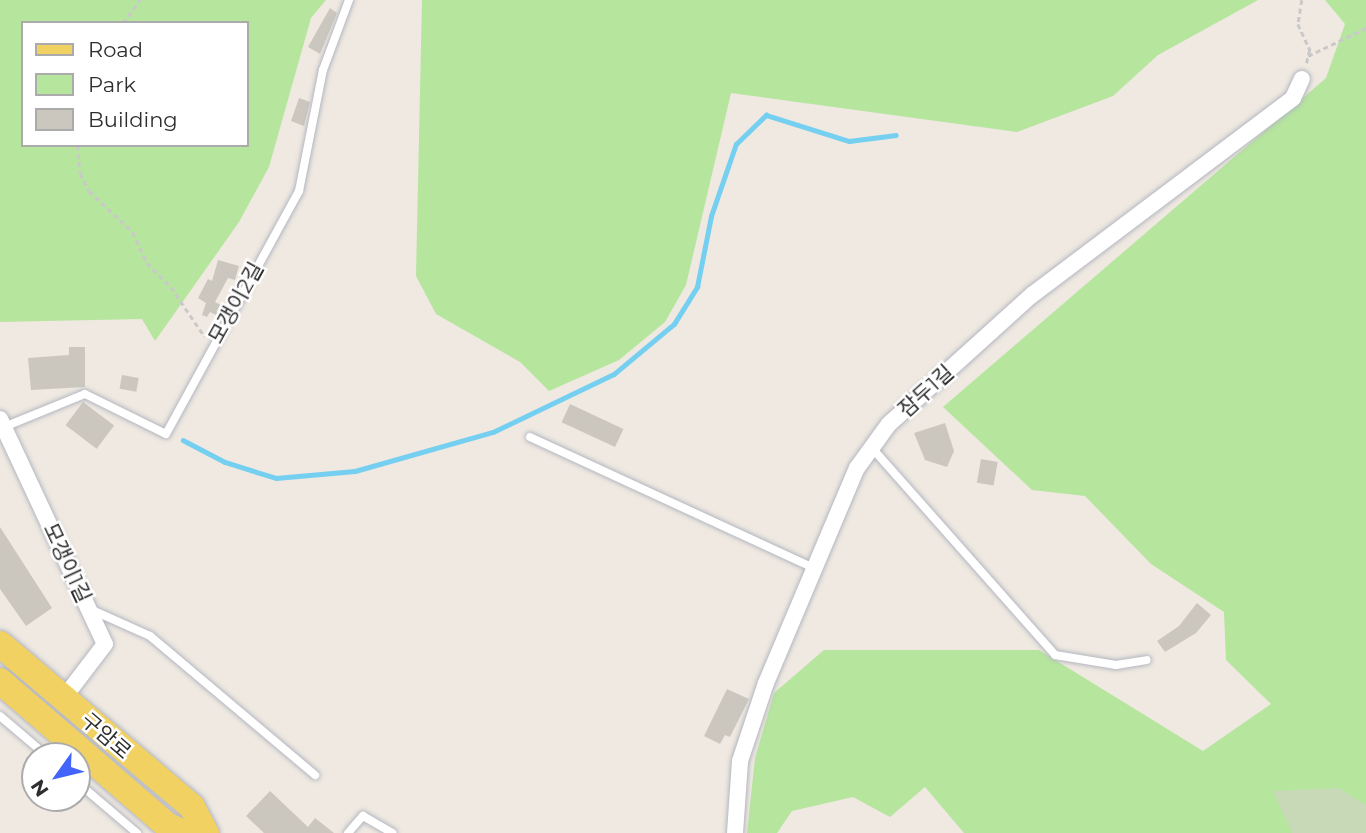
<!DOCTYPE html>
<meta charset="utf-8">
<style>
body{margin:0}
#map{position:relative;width:1366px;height:833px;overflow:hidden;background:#efe9e1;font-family:Montserrat,"Noto Sans KR",sans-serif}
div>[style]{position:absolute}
.green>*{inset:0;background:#b6e59e}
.cemetery>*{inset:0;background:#c8d9b8}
.stream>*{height:4.5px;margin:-2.25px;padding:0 2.25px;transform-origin:2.25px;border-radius:2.25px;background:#75cff0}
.building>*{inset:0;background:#cbc7bf;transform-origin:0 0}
.path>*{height:2.5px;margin-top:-1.25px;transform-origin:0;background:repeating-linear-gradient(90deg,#c9c9c9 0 5px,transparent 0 8.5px)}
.roads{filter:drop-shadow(0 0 2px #b4b7c1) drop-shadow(0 0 2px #b4b7c1)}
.service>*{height:8px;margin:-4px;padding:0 4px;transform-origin:4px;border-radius:4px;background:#fff}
.minor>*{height:16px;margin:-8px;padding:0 8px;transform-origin:8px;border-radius:8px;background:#fff}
.primary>*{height:26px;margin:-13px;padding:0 13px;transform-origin:13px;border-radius:13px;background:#f2d163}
span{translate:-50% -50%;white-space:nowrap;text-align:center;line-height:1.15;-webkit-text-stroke:5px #fff;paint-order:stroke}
.street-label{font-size:21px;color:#2e2e2e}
.legend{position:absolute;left:21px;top:21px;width:228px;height:126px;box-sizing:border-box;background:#fff;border:2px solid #ababab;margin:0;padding:9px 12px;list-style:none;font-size:21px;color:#2e2e2e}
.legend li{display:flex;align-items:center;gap:14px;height:35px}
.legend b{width:35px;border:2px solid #ababab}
.north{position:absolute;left:21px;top:742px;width:70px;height:70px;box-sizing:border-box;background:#fff;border:2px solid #ababab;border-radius:50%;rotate:236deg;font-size:19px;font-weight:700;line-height:28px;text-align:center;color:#2e2e2e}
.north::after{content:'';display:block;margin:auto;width:24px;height:32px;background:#4264fb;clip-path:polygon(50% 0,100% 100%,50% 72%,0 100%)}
</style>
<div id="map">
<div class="green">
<div style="clip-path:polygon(evenodd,0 0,326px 0,311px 18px,269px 167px,239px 222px,155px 341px,142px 319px,0 322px,0 0,23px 23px,247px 23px,247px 145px,23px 145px,23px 23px)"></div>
<div style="clip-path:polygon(422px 0,1258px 0,1158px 55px,1113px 96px,1017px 132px,731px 93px,686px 285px,665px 322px,619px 360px,549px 391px,520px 362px,436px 314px,416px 276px)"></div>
<div style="clip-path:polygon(1325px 0,1366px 0,1366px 833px,964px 833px,925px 787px,890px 817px,853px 797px,792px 811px,777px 833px,747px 833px,755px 758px,774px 693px,824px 650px,1039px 650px,1203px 751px,1271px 704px,1226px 660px,1224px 612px,1151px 564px,1085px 496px,1032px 490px,943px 407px,1326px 78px,1345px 24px)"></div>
</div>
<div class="cemetery">
<div style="clip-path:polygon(1339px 788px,1366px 805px,1366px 833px,1292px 833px,1273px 791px)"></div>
</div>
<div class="stream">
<div style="left:183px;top:440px;width:47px;rotate:27.6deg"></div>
<div style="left:225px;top:462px;width:53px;rotate:17.4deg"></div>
<div style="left:276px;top:478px;width:79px;rotate:-5.1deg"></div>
<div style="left:355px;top:471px;width:143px;rotate:-15.8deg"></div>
<div style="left:493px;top:432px;width:134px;rotate:-25.6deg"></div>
<div style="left:614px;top:374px;width:78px;rotate:-39.8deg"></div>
<div style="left:674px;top:324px;width:44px;rotate:-58.1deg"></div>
<div style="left:697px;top:287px;width:72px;rotate:-78.8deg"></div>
<div style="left:711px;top:216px;width:76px;rotate:-70.9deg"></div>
<div style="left:736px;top:144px;width:42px;rotate:-44deg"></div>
<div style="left:766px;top:115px;width:87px;rotate:17.4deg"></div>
<div style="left:849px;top:141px;width:47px;rotate:-7.3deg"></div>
</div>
<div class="building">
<div style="clip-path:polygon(330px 8px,337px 13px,320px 54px,308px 47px)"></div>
<div style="clip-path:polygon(299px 98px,310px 102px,304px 126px,291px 121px)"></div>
<div style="clip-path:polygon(218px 260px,239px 266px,235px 280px,228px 278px,215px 302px,221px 305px,216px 315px,210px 312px,207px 317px,202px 315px,206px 303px,198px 298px,208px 279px,212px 281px)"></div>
<div style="clip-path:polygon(69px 347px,85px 347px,85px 387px,31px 390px,28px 358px,69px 355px)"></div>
<div style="left:122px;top:375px;width:17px;height:14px;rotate:10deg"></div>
<div style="left:83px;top:402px;width:39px;height:29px;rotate:37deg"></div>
<div style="left:570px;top:404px;width:59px;height:20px;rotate:25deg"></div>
<div style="clip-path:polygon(945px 423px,954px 451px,947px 467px,925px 460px,914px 433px)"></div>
<div style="left:981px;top:459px;width:17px;height:24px;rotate:10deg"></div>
<div style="clip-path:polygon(0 527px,52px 608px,26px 626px,0 589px)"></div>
<div style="clip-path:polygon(1197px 603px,1211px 615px,1196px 633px,1165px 652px,1157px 641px,1179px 626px)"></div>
<div style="clip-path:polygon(727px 689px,749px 699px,730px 737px,725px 735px,720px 744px,704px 736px)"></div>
<div style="clip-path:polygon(270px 791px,308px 827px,315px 818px,334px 833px,264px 833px,246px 816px)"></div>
</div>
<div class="path">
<div style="left:1302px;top:0;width:24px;rotate:99deg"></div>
<div style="left:1298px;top:24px;width:29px;rotate:65deg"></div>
<div style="left:1310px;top:50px;width:16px;rotate:104deg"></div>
<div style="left:123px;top:23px;width:29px;rotate:-54deg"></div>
<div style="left:1308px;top:56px;width:64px;rotate:-25.8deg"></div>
<div style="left:78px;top:145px;width:28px;rotate:86deg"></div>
<div style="left:80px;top:173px;width:20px;rotate:63deg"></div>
<div style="left:89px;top:191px;width:60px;rotate:43deg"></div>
<div style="left:133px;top:232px;width:34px;rotate:66deg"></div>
<div style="left:147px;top:263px;width:34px;rotate:45deg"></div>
<div style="left:171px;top:287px;width:60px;rotate:55.8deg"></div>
</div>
<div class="roads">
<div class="service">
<div style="left:4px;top:427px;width:87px;rotate:-22.2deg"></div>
<div style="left:85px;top:394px;width:90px;rotate:26.3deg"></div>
<div style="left:166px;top:434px;width:277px;rotate:-61.3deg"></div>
<div style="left:299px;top:191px;width:123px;rotate:-78.8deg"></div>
<div style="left:323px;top:70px;width:75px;rotate:-69.6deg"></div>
<div style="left:530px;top:437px;width:313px;rotate:24.8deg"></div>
<div style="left:872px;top:448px;width:276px;rotate:48.5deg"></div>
<div style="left:1055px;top:655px;width:62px;rotate:9.3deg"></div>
<div style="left:1116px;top:665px;width:31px;rotate:-9deg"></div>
<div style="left:92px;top:610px;width:64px;rotate:24.1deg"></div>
<div style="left:150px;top:636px;width:216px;rotate:40.1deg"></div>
<div style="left:0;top:716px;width:62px;rotate:40.4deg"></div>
<div style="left:77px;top:782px;width:79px;rotate:40.4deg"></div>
<div style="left:348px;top:833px;width:23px;rotate:-49deg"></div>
<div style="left:363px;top:816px;width:34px;rotate:30deg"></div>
</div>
<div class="minor">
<div style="left:0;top:419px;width:248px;rotate:65deg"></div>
<div style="left:105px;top:644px;width:69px;rotate:127.4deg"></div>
<div style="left:735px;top:833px;width:72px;rotate:-86deg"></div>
<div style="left:740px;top:761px;width:82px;rotate:-71.6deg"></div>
<div style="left:766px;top:683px;width:233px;rotate:-67.1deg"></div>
<div style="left:857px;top:468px;width:54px;rotate:-54deg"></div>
<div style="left:889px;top:424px;width:193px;rotate:-42.1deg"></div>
<div style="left:1032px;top:295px;width:327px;rotate:-37deg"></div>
<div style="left:1293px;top:98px;width:21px;rotate:-65deg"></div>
</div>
<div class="primary">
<div style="left:0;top:644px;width:252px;rotate:40.3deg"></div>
<div style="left:192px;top:807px;width:30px;rotate:62deg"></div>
<div style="left:0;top:681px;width:222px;rotate:40.8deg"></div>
<div style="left:168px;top:826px;width:17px;rotate:24deg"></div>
</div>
</div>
<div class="street-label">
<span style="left:236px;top:303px;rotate:-61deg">모갱이2길</span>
<span style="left:926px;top:391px;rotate:-42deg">잠두1길</span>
<span style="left:67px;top:563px;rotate:65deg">모갱이1길</span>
<span style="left:106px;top:736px;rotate:41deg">구암로</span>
</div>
<ul class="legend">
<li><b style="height:9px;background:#f2d163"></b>Road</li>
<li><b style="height:19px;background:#b6e59e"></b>Park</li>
<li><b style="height:19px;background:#cbc7bf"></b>Building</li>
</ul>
<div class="north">N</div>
</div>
